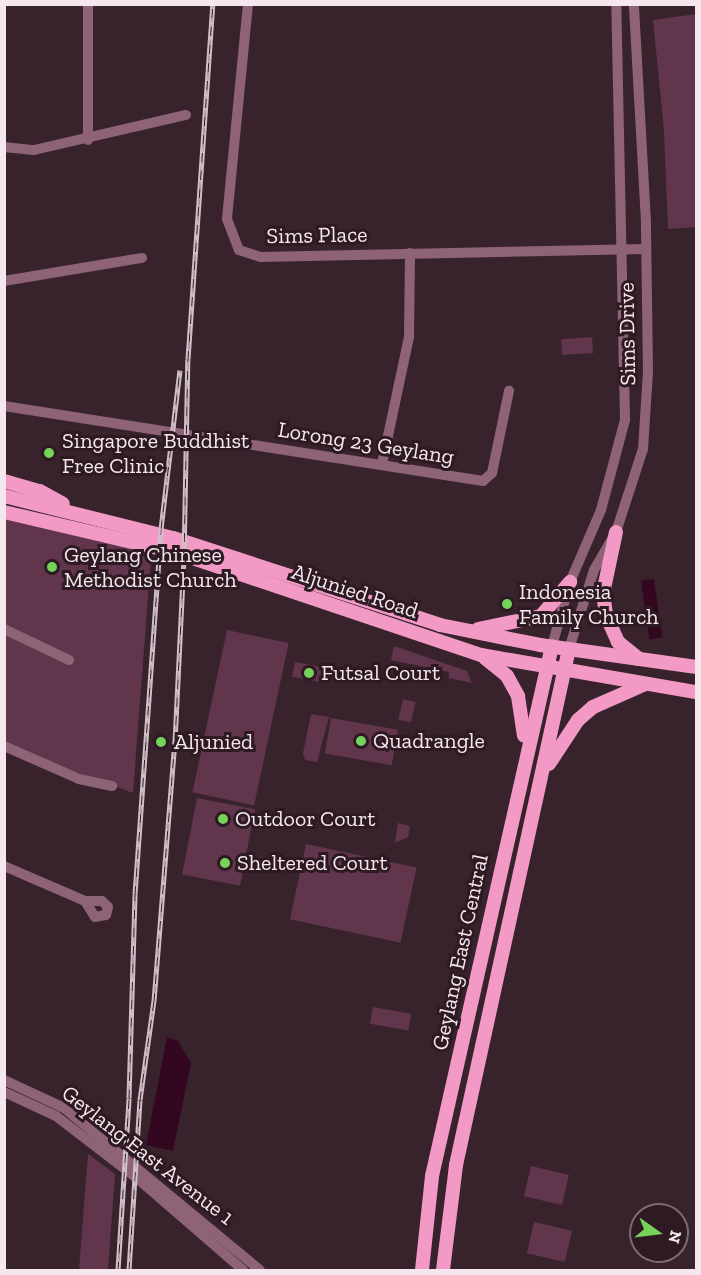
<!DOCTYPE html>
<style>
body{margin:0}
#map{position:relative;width:701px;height:1275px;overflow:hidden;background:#38232d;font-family:"Zilla Slab",serif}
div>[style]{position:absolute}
.green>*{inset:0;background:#61354b;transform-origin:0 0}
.water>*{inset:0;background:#340721;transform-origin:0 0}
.minor>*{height:10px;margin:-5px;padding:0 5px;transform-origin:5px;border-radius:5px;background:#8e6377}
.major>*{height:14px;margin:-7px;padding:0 7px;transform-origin:7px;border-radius:7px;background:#f29ac5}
.rail>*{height:5px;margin-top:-2.5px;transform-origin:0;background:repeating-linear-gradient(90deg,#2d1a23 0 9px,#d0c0c8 0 18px);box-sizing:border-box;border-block:2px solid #d0c0c8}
.dots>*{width:16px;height:16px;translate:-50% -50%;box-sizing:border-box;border:3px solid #2d1a23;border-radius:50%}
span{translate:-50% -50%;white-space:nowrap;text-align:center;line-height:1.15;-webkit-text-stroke:6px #2d1a23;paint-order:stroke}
.street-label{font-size:22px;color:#f6e7ee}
.poi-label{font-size:22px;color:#f6e7ee}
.left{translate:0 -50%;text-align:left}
.frame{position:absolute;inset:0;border:6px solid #f6e7ee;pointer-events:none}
.north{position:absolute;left:629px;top:1203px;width:60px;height:60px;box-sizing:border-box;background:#2d1a23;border:2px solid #7d6c74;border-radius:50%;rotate:104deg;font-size:16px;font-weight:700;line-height:24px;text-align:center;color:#f6e7ee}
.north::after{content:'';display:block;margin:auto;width:21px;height:27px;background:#75d25b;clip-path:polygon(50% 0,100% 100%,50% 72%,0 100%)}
</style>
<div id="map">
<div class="green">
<div style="clip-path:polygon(696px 14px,696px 227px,668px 229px,664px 130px,653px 20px)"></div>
<div style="left:592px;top:337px;width:16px;height:31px;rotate:86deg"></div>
<div style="clip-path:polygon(4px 512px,152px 545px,133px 793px,5px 746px)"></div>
<div style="left:227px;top:630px;width:63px;height:166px;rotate:12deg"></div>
<div style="clip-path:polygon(394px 646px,467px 671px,472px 683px,449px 678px,449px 672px,391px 660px)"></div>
<div style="left:295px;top:662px;width:32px;height:15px;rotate:11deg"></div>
<div style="left:403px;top:699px;width:13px;height:21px;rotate:13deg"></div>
<div style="clip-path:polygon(311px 714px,329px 717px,317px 762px,305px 760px,303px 753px)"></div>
<div style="left:331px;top:718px;width:68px;height:36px;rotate:10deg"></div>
<div style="left:197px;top:798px;width:59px;height:78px;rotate:11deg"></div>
<div style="clip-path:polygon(398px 823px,410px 826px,408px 837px,395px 843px)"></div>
<div style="left:306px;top:844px;width:113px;height:77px;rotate:12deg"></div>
<div style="left:373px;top:1007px;width:39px;height:17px;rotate:10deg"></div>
<div style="clip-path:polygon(88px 1154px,115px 1174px,108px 1270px,79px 1270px)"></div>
<div style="left:531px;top:1166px;width:39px;height:31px;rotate:13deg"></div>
<div style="left:534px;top:1222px;width:39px;height:32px;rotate:13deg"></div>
</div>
<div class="water">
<div style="left:654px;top:579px;width:59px;height:13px;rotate:82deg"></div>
<div style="clip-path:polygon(167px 1037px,178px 1041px,191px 1063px,173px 1151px,146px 1145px)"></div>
</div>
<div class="minor">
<div style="left:248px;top:4px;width:216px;rotate:95.6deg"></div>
<div style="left:227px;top:219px;width:33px;rotate:69deg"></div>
<div style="left:239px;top:250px;width:23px;rotate:18deg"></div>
<div style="left:261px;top:257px;width:384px;rotate:-1.2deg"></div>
<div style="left:88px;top:140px;width:136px;rotate:-90deg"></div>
<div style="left:4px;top:147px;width:30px;rotate:6deg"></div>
<div style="left:34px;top:150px;width:156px;rotate:-13deg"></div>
<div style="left:4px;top:281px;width:140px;rotate:-9.5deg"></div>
<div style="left:4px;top:406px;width:485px;rotate:8.9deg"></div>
<div style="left:483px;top:481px;width:12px;rotate:-42deg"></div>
<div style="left:492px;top:473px;width:84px;rotate:-78.3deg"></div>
<div style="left:382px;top:464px;width:130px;rotate:-78deg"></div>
<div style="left:409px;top:337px;width:84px;rotate:-89.3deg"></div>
<div style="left:4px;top:629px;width:72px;rotate:25.5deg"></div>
<div style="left:552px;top:646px;width:66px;rotate:-74.3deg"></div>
<div style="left:570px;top:582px;width:78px;rotate:-66.7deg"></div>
<div style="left:601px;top:510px;width:93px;rotate:-75.1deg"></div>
<div style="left:625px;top:420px;width:416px;rotate:-91.2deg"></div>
<div style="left:569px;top:649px;width:83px;rotate:-72.4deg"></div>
<div style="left:594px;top:570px;width:44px;rotate:-59.9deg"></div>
<div style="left:616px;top:532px;width:87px;rotate:-72deg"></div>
<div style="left:643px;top:449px;width:77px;rotate:-86.3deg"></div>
<div style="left:648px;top:372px;width:150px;rotate:-90.8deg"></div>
<div style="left:646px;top:222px;width:218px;rotate:-93.2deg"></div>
<div style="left:4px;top:746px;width:82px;rotate:23.7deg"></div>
<div style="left:79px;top:779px;width:34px;rotate:12deg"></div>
<div style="left:4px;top:866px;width:88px;rotate:23.4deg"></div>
<div style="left:85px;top:901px;width:17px"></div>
<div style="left:102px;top:901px;width:8px;rotate:45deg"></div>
<div style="left:108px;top:907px;width:8px;rotate:104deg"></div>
<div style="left:106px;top:915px;width:11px;rotate:170deg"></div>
<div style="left:95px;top:917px;width:19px;rotate:-122deg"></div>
<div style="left:4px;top:1080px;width:66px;rotate:25deg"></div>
<div style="left:64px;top:1108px;width:254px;rotate:39.6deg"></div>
<div style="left:4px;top:1092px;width:57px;rotate:24.8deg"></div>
<div style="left:56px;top:1116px;width:103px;rotate:37.5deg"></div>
<div style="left:138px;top:1179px;width:139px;rotate:40.9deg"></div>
</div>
<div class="major">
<div style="left:4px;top:481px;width:37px;rotate:16deg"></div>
<div style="left:40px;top:491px;width:26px;rotate:29deg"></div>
<div style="left:4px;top:496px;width:174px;rotate:14deg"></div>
<div style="left:173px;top:538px;width:281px;rotate:18deg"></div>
<div style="left:440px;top:625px;width:102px;rotate:11.3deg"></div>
<div style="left:540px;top:645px;width:158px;rotate:8deg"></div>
<div style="left:4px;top:512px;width:176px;rotate:13.2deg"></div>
<div style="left:175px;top:552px;width:323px;rotate:18.6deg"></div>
<div style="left:481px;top:655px;width:218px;rotate:9.8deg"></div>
<div style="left:616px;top:532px;width:62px;rotate:102deg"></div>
<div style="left:603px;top:593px;width:22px;rotate:82deg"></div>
<div style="left:606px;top:615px;width:30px;rotate:66deg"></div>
<div style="left:618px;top:642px;width:27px;rotate:39deg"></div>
<div style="left:478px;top:629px;width:64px;rotate:-11.7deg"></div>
<div style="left:541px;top:616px;width:45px;rotate:-49.5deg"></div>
<div style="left:485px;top:658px;width:28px;rotate:39deg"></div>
<div style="left:507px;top:676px;width:23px;rotate:61deg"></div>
<div style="left:518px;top:696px;width:40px;rotate:81.5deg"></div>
<div style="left:549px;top:764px;width:53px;rotate:-56.6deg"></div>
<div style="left:578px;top:720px;width:20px;rotate:-41deg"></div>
<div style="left:593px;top:707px;width:55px;rotate:-23.7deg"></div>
<div style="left:422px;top:1270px;width:95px;rotate:-83.9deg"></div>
<div style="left:432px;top:1176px;width:543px;rotate:-77.24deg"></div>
<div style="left:443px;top:1270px;width:106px;rotate:-82.9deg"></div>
<div style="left:456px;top:1165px;width:528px;rotate:-77.65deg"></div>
</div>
<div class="rail">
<div style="left:118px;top:1270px;width:172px;rotate:-86.3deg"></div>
<div style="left:129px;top:1098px;width:204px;rotate:-88.3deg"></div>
<div style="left:135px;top:894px;width:366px;rotate:-85.9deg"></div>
<div style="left:161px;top:529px;width:160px;rotate:-83.2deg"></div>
<div style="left:129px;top:1270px;width:170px;rotate:-86.3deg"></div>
<div style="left:140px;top:1100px;width:100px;rotate:-82deg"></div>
<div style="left:154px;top:1001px;width:260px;rotate:-85.4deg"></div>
<div style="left:175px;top:742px;width:183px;rotate:-87.2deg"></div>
<div style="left:184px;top:559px;width:200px;rotate:-88.9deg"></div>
<div style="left:188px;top:359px;width:356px;rotate:-86deg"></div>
</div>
<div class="dots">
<div style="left:49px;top:453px;background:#75d25b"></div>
<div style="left:52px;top:567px;background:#75d25b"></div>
<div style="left:507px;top:604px;background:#75d25b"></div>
<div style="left:309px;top:673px;background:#75d25b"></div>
<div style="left:361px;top:741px;background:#75d25b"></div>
<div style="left:161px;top:742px;background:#75d25b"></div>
<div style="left:223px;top:819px;background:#75d25b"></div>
<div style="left:225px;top:863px;background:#75d25b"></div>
</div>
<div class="street-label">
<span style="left:317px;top:235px;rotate:-1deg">Sims Place</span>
<span style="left:627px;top:334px;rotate:-91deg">Sims Drive</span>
<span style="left:366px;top:443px;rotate:9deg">Lorong 23 Geylang</span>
<span style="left:355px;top:591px;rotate:18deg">Aljunied Road</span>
<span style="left:460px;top:952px;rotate:-78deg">Geylang East Central</span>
<span style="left:148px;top:1155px;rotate:38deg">Geylang East Avenue 1</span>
</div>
<div class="poi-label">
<span class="left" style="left:62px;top:453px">Singapore Buddhist<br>Free Clinic</span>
<span class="left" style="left:64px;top:567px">Geylang Chinese<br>Methodist Church</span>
<span class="left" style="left:519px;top:604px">Indonesia<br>Family Church</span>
<span class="left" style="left:321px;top:673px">Futsal Court</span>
<span class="left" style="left:373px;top:741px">Quadrangle</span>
<span class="left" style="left:174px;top:742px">Aljunied</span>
<span class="left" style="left:235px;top:819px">Outdoor Court</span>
<span class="left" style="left:237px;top:863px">Sheltered Court</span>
</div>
<div class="frame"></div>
<div class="north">N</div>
</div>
